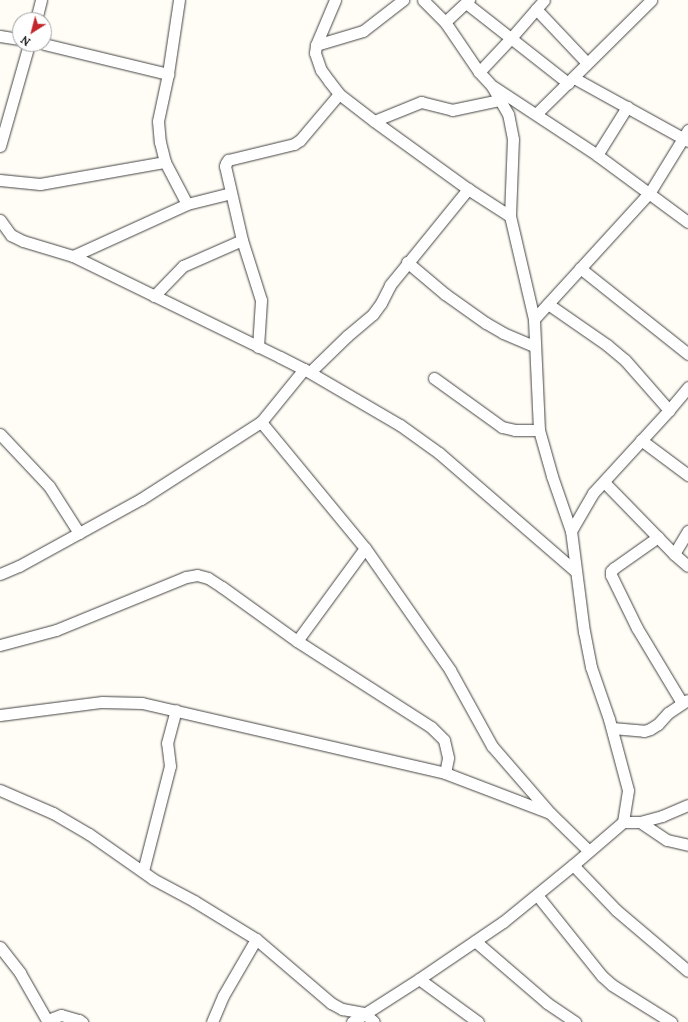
<!DOCTYPE html>
<style>
body{margin:0}
#map{position:relative;width:688px;height:1022px;overflow:hidden;background:#fffdf5;font-family:Lora,serif}
div>[style]{position:absolute}
.roads{filter:drop-shadow(0 0 1px #444) drop-shadow(0 0 1px #444)}
.minor>*{height:11px;margin:-5.5px;padding:0 5.5px;transform-origin:5.5px;border-radius:5.5px;background:#fff}
span{translate:-50% -50%;white-space:nowrap;text-align:center;line-height:1.15;-webkit-text-stroke:4px #fff;paint-order:stroke}
.north{position:absolute;left:12px;top:12px;width:40px;height:40px;box-sizing:border-box;background:#fff;border:1px solid #a0a0a0;border-radius:50%;rotate:216deg;font-size:11px;font-weight:700;line-height:16px;text-align:center;color:#111}
.north::after{content:'';display:block;margin:auto;width:14px;height:18px;background:#c4262e;clip-path:polygon(50% 0,100% 100%,50% 72%,0 100%)}
</style>
<div id="map">
<div class="roads">
<div class="minor">
<div style="left:179px;top:0;width:75px;rotate:98.5deg"></div>
<div style="left:168px;top:74px;width:48px;rotate:102deg"></div>
<div style="left:158px;top:121px;width:21px;rotate:85deg"></div>
<div style="left:160px;top:142px;width:21px;rotate:76deg"></div>
<div style="left:165px;top:162px;width:47px;rotate:62.4deg"></div>
<div style="left:335px;top:0;width:49px;rotate:112.9deg"></div>
<div style="left:316px;top:45px;width:8px;rotate:97deg"></div>
<div style="left:315px;top:53px;width:18px;rotate:71deg"></div>
<div style="left:321px;top:70px;width:14px;rotate:54deg"></div>
<div style="left:329px;top:81px;width:16px;rotate:52deg"></div>
<div style="left:339px;top:94px;width:44px;rotate:37.6deg"></div>
<div style="left:374px;top:121px;width:116px;rotate:35.9deg"></div>
<div style="left:468px;top:189px;width:50px;rotate:32.7deg"></div>
<div style="left:466px;top:3px;width:130px;rotate:38.1deg"></div>
<div style="left:536px;top:9px;width:74px;rotate:46.6deg"></div>
<div style="left:36px;top:20px;width:21px;rotate:-76deg"></div>
<div style="left:445px;top:22px;width:33px;rotate:-43deg"></div>
<div style="left:0;top:36px;width:20px;rotate:9deg"></div>
<div style="left:44px;top:44px;width:128px;rotate:13.6deg"></div>
<div style="left:316px;top:45px;width:49px;rotate:-16.6deg"></div>
<div style="left:363px;top:31px;width:51px;rotate:-37.8deg"></div>
<div style="left:479px;top:72px;width:47px;rotate:-46.7deg"></div>
<div style="left:511px;top:38px;width:50px;rotate:-49deg"></div>
<div style="left:574px;top:78px;width:130px;rotate:28.9deg"></div>
<div style="left:494px;top:87px;width:123px;rotate:33.4deg"></div>
<div style="left:597px;top:155px;width:113px;rotate:36.4deg"></div>
<div style="left:536px;top:114px;width:162px;rotate:-44.7deg"></div>
<div style="left:374px;top:121px;width:51px;rotate:-22deg"></div>
<div style="left:421px;top:102px;width:32px;rotate:14deg"></div>
<div style="left:452px;top:110px;width:49px;rotate:-11.8deg"></div>
<div style="left:0;top:146px;width:106px;rotate:-74.1deg"></div>
<div style="left:597px;top:155px;width:57px;rotate:-58deg"></div>
<div style="left:0;top:180px;width:40px;rotate:5.7deg"></div>
<div style="left:40px;top:184px;width:127px;rotate:-10deg"></div>
<div style="left:0;top:220px;width:19px;rotate:54deg"></div>
<div style="left:11px;top:235px;width:13px;rotate:27deg"></div>
<div style="left:23px;top:241px;width:52px;rotate:16.7deg"></div>
<div style="left:73px;top:256px;width:230px;rotate:26deg"></div>
<div style="left:280px;top:357px;width:27px;rotate:27deg"></div>
<div style="left:304px;top:369px;width:111px;rotate:30.3deg"></div>
<div style="left:400px;top:425px;width:48px;rotate:35.7deg"></div>
<div style="left:439px;top:453px;width:180px;rotate:40.9deg"></div>
<div style="left:73px;top:256px;width:125px;rotate:-24.5deg"></div>
<div style="left:187px;top:204px;width:45px;rotate:-14deg"></div>
<div style="left:407px;top:262px;width:50px;rotate:40.1deg"></div>
<div style="left:445px;top:294px;width:50px;rotate:35.3deg"></div>
<div style="left:486px;top:323px;width:20px;rotate:30deg"></div>
<div style="left:503px;top:333px;width:34px;rotate:23deg"></div>
<div style="left:580px;top:268px;width:138px;rotate:38.5deg"></div>
<div style="left:154px;top:296px;width:42px;rotate:-46deg"></div>
<div style="left:183px;top:266px;width:64px;rotate:-23.8deg"></div>
<div style="left:548px;top:304px;width:72px;rotate:34.8deg"></div>
<div style="left:607px;top:345px;width:23px;rotate:40deg"></div>
<div style="left:625px;top:360px;width:67px;rotate:48.7deg"></div>
<div style="left:534px;top:319px;width:172px;rotate:-47.6deg"></div>
<div style="left:650px;top:192px;width:73px;rotate:-58.5deg"></div>
<div style="left:258px;top:347px;width:47px;rotate:-86.3deg"></div>
<div style="left:261px;top:300px;width:63px;rotate:-107.6deg"></div>
<div style="left:242px;top:240px;width:76px;rotate:-102.9deg"></div>
<div style="left:225px;top:166px;width:3px;rotate:-72deg"></div>
<div style="left:226px;top:163px;width:4px;rotate:-56deg"></div>
<div style="left:228px;top:160px;width:68px;rotate:-13.6deg"></div>
<div style="left:294px;top:144px;width:7px;rotate:-34deg"></div>
<div style="left:300px;top:140px;width:60px;rotate:-49.7deg"></div>
<div style="left:310px;top:372px;width:52px;rotate:-44.2deg"></div>
<div style="left:347px;top:336px;width:34px;rotate:-40deg"></div>
<div style="left:373px;top:314px;width:14px;rotate:-54deg"></div>
<div style="left:381px;top:303px;width:20px;rotate:-63deg"></div>
<div style="left:390px;top:285px;width:124px;rotate:-50.9deg"></div>
<div style="left:434px;top:378px;width:84px;rotate:35.8deg"></div>
<div style="left:502px;top:427px;width:13px;rotate:13deg"></div>
<div style="left:515px;top:430px;width:24px"></div>
<div style="left:261px;top:422px;width:163px;rotate:50.5deg"></div>
<div style="left:365px;top:548px;width:149px;rotate:55.1deg"></div>
<div style="left:450px;top:670px;width:87px;rotate:61.1deg"></div>
<div style="left:492px;top:746px;width:89px;rotate:49.1deg"></div>
<div style="left:550px;top:813px;width:54px;rotate:44.3deg"></div>
<div style="left:0;top:434px;width:71px;rotate:46.7deg"></div>
<div style="left:49px;top:486px;width:56px;rotate:57.4deg"></div>
<div style="left:641px;top:440px;width:59px;rotate:36.7deg"></div>
<div style="left:604px;top:482px;width:100px;rotate:45.8deg"></div>
<div style="left:674px;top:554px;width:18px;rotate:41deg"></div>
<div style="left:571px;top:531px;width:44px;rotate:-59.9deg"></div>
<div style="left:593px;top:493px;width:113px;rotate:-47.5deg"></div>
<div style="left:669px;top:410px;width:30px;rotate:-50deg"></div>
<div style="left:658px;top:537px;width:54px;rotate:144.8deg"></div>
<div style="left:614px;top:568px;width:4px;rotate:135deg"></div>
<div style="left:611px;top:571px;width:4px;rotate:90deg"></div>
<div style="left:611px;top:575px;width:59px;rotate:63.9deg"></div>
<div style="left:637px;top:628px;width:87px;rotate:59deg"></div>
<div style="left:674px;top:554px;width:27px;rotate:-59deg"></div>
<div style="left:0;top:574px;width:21px;rotate:-23deg"></div>
<div style="left:19px;top:566px;width:139px;rotate:-28.8deg"></div>
<div style="left:141px;top:499px;width:143px;rotate:-32.7deg"></div>
<div style="left:261px;top:422px;width:68px;rotate:-50.9deg"></div>
<div style="left:297px;top:641px;width:115px;rotate:-53.8deg"></div>
<div style="left:0;top:645px;width:58px;rotate:-15deg"></div>
<div style="left:56px;top:630px;width:140px;rotate:-22.2deg"></div>
<div style="left:186px;top:577px;width:11px;rotate:-10deg"></div>
<div style="left:197px;top:575px;width:11px;rotate:15deg"></div>
<div style="left:208px;top:578px;width:17px;rotate:33deg"></div>
<div style="left:222px;top:587px;width:92px;rotate:35.8deg"></div>
<div style="left:297px;top:641px;width:159px;rotate:32.7deg"></div>
<div style="left:431px;top:727px;width:18px;rotate:45deg"></div>
<div style="left:444px;top:740px;width:18px;rotate:77deg"></div>
<div style="left:448px;top:758px;width:15px;rotate:101deg"></div>
<div style="left:0;top:715px;width:103px;rotate:-7.3deg"></div>
<div style="left:102px;top:702px;width:40px;rotate:1.4deg"></div>
<div style="left:142px;top:703px;width:311px;rotate:13deg"></div>
<div style="left:445px;top:773px;width:112px;rotate:20.9deg"></div>
<div style="left:612px;top:728px;width:32px;rotate:5deg"></div>
<div style="left:644px;top:731px;width:6px;rotate:-18deg"></div>
<div style="left:650px;top:729px;width:9px;rotate:-32deg"></div>
<div style="left:658px;top:724px;width:15px;rotate:-48deg"></div>
<div style="left:668px;top:713px;width:23px;rotate:-34deg"></div>
<div style="left:0;top:790px;width:58px;rotate:23.5deg"></div>
<div style="left:53px;top:813px;width:42px;rotate:30.3deg"></div>
<div style="left:89px;top:834px;width:78px;rotate:35.1deg"></div>
<div style="left:153px;top:879px;width:47px;rotate:28.2deg"></div>
<div style="left:194px;top:901px;width:73px;rotate:31.5deg"></div>
<div style="left:256px;top:939px;width:99px;rotate:40.5deg"></div>
<div style="left:331px;top:1003px;width:13px;rotate:29deg"></div>
<div style="left:342px;top:1009px;width:22px;rotate:10deg"></div>
<div style="left:364px;top:1013px;width:13px;rotate:42deg"></div>
<div style="left:623px;top:822px;width:17px"></div>
<div style="left:640px;top:822px;width:23px;rotate:-15deg"></div>
<div style="left:662px;top:816px;width:28px;rotate:-23deg"></div>
<div style="left:640px;top:822px;width:32px;rotate:34deg"></div>
<div style="left:667px;top:840px;width:22px;rotate:13deg"></div>
<div style="left:573px;top:865px;width:62px;rotate:46.3deg"></div>
<div style="left:616px;top:910px;width:94px;rotate:40.3deg"></div>
<div style="left:143px;top:871px;width:108px;rotate:-75.6deg"></div>
<div style="left:170px;top:766px;width:23px;rotate:-97deg"></div>
<div style="left:167px;top:743px;width:34px;rotate:-75deg"></div>
<div style="left:537px;top:895px;width:104px;rotate:51.3deg"></div>
<div style="left:602px;top:976px;width:13px;rotate:42deg"></div>
<div style="left:612px;top:985px;width:70px;rotate:32.1deg"></div>
<div style="left:475px;top:941px;width:95px;rotate:40.7deg"></div>
<div style="left:547px;top:1003px;width:34px;rotate:34deg"></div>
<div style="left:0;top:947px;width:33px;rotate:52deg"></div>
<div style="left:20px;top:973px;width:56px;rotate:60.3deg"></div>
<div style="left:419px;top:979px;width:73px;rotate:36.1deg"></div>
<div style="left:48px;top:1020px;width:14px;rotate:-21deg"></div>
<div style="left:61px;top:1015px;width:19px;rotate:16deg"></div>
<div style="left:79px;top:1020px;width:4px;rotate:34deg"></div>
<div style="left:212px;top:1022px;width:28px;rotate:-67deg"></div>
<div style="left:223px;top:996px;width:66px;rotate:-59.9deg"></div>
<div style="left:352px;top:1022px;width:80px;rotate:-32.7deg"></div>
<div style="left:419px;top:979px;width:102px;rotate:-34.2deg"></div>
<div style="left:503px;top:922px;width:90px;rotate:-39.2deg"></div>
<div style="left:573px;top:865px;width:66px;rotate:-40.7deg"></div>
<div style="left:623px;top:822px;width:32px;rotate:-81deg"></div>
<div style="left:628px;top:790px;width:73px;rotate:-105deg"></div>
<div style="left:609px;top:719px;width:55px;rotate:-109.1deg"></div>
<div style="left:591px;top:667px;width:36px;rotate:-101deg"></div>
<div style="left:584px;top:632px;width:102px;rotate:-97.3deg"></div>
<div style="left:571px;top:531px;width:58px;rotate:-109.1deg"></div>
<div style="left:552px;top:476px;width:48px;rotate:-105.8deg"></div>
<div style="left:539px;top:430px;width:111px;rotate:-92.6deg"></div>
<div style="left:534px;top:319px;width:106px;rotate:-103.1deg"></div>
<div style="left:510px;top:216px;width:77px;rotate:-87.8deg"></div>
<div style="left:513px;top:139px;width:25px;rotate:-101deg"></div>
<div style="left:508px;top:114px;width:32px;rotate:-120deg"></div>
<div style="left:492px;top:86px;width:19px;rotate:-133deg"></div>
<div style="left:479px;top:72px;width:60px;rotate:-124.2deg"></div>
<div style="left:445px;top:22px;width:31px;rotate:-135deg"></div>
</div>
</div>
<div class="north">N</div>
</div>
